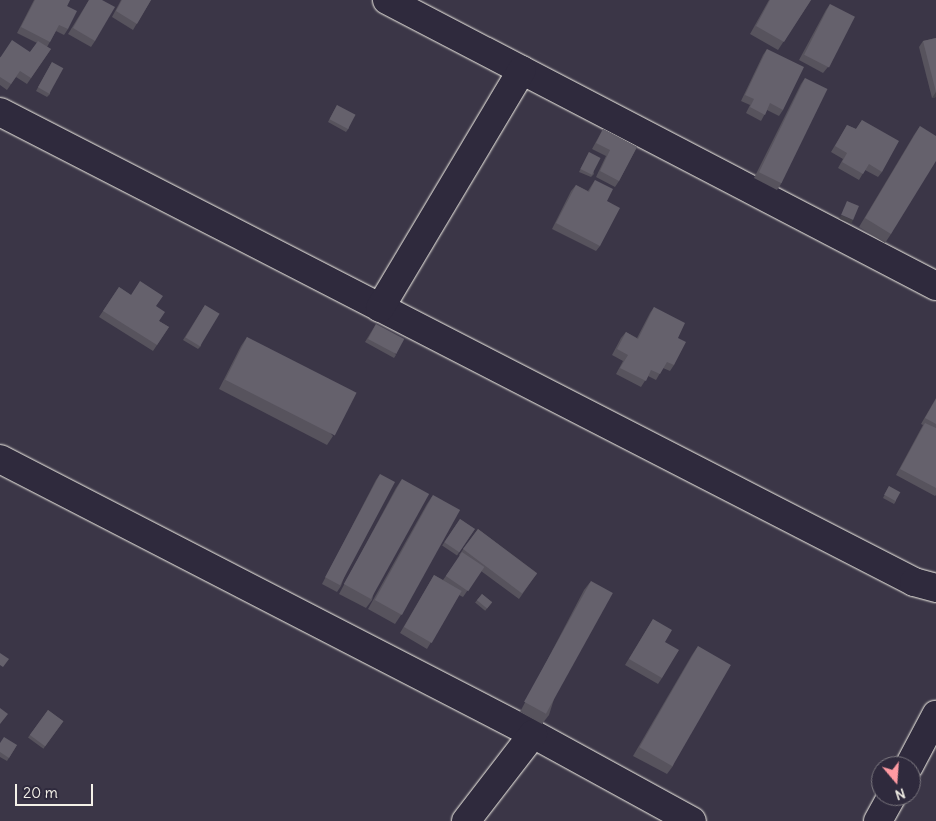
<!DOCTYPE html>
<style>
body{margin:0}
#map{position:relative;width:936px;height:821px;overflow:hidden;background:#3b3647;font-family:Delius,sans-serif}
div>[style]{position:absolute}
.roads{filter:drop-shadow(0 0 1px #f4f1e8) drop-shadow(0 0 1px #f4f1e8)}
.minor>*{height:28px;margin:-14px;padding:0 14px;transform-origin:14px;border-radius:14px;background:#2f2a3d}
.wall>*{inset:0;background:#57535d;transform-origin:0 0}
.shaded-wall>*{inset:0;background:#47444c;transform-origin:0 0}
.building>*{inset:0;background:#65616c;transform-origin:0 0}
span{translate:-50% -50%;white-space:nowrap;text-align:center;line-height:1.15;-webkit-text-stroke:5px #2f2a3d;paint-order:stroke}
.north{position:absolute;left:871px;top:756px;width:50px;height:50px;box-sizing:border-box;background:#2f2a3d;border:1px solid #7e7a81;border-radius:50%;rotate:162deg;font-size:14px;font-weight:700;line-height:20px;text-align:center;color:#f4f1e8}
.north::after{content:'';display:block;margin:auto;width:18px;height:22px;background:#ff9aa2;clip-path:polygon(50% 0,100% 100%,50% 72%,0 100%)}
.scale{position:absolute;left:15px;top:784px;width:78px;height:22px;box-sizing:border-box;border:2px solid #f4f1e8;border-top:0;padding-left:6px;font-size:15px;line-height:18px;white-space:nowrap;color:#f4f1e8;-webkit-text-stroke:4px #2f2a3d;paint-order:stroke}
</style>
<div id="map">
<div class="roads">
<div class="minor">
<div style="left:387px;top:0;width:619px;rotate:27.52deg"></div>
<div style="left:0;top:112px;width:1028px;rotate:27.21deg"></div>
<div style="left:914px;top:582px;width:23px;rotate:15deg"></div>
<div style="left:380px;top:308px;width:277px;rotate:-59.2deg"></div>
<div style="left:0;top:459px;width:600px;rotate:27.29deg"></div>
<div style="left:533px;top:734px;width:181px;rotate:28.7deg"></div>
<div style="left:909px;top:766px;width:58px;rotate:-62.1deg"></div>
<div style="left:466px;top:821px;width:110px;rotate:-52.4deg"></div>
<div style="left:878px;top:821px;width:29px;rotate:-61deg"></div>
</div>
</div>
<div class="wall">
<div style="clip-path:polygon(34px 0,70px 0,67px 6px,68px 29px,64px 35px,56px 31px,47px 47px,51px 49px,27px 84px,16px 77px,7px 90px,0 85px,0 57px,30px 52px,37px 43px,17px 33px)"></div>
<div style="clip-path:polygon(89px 0,102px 0,95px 41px,91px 47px,68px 34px)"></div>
<div style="clip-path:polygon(121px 0,151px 0,133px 30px,112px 17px)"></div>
<div style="clip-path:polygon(769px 0,811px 0,778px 50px,750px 34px)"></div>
<div style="clip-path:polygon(830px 4px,828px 67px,823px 73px,799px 60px,826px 10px)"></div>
<div style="clip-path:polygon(936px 38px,936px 97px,932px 98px,919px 47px,923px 41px)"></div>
<div style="clip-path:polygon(767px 49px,783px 110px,779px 116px,767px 110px,761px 121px,746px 113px,750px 105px,741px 101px,763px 55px)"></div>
<div style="clip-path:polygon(52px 62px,50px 94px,47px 97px,36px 91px)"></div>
<div style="clip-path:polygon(805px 78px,781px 184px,777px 190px,754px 178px,801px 84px)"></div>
<div style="clip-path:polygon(337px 105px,349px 128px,346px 132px,328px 122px)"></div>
<div style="clip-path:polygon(862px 120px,882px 172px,878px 177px,865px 170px,859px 180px,838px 168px,843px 159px,831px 152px,847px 125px,856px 129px)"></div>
<div style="clip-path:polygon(920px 126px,891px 234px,885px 243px,859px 227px,914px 135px)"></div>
<div style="clip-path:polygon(603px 129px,637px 147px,619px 181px,615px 187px,596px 177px,606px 156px,592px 149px)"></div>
<div style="clip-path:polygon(589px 152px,594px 174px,591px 177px,579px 172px)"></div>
<div style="clip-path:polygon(595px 180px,607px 201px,600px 246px,596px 251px,552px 229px,571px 191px,576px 185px,588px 191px)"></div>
<div style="clip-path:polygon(119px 287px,131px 295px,156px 306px,159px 321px,169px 327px,153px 351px,99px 317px)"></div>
<div style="clip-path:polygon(205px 305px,201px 346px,198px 349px,183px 340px)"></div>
<div style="clip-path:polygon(654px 307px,678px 338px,674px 365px,670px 371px,663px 368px,656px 380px,648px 376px,641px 387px,616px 374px,623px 361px,612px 355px,621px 338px,626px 332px,637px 338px,650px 313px)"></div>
<div style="clip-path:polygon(376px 324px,396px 355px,394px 358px,365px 342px)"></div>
<div style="clip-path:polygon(247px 337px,333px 436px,327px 445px,219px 389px,241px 346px)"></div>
<div style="clip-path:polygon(936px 398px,936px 495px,935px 496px,896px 475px,923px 425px,921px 424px)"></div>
<div style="clip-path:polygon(380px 474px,341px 586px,337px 592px,322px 584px,376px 480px)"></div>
<div style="clip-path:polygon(402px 479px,372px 600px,366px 608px,339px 594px,396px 488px)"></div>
<div style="clip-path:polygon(889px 486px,896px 501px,894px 504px,883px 498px)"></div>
<div style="clip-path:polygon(433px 495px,401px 615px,395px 624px,368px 609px,427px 504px)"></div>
<div style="left:460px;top:519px;width:18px;height:32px;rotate:34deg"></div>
<div style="clip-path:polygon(478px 529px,537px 573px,519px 599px,481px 571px,463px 597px,459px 595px,427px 649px,400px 633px,434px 575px,443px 580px,460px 556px,459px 555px)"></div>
<div style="clip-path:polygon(591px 581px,549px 715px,542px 724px,520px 712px,584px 590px)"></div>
<div style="left:482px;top:594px;width:13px;height:11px;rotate:39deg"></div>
<div style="clip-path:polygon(653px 619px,665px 642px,662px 678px,658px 684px,625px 665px)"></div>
<div style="clip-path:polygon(698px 646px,673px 766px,667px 774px,633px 756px,692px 655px)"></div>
<div style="left:48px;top:710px;width:19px;height:34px;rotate:36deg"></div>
<div style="clip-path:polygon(0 743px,17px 745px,7px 761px,0 757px)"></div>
</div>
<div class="shaded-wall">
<div style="clip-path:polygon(936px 92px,936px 97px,932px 98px)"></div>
<div style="left:841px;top:215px;width:13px;height:4px;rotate:23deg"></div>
</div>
<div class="building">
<div style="clip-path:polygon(35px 0,70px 0,67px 6px,77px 11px,68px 29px,59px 25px,50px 42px,21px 27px)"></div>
<div style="clip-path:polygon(89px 0,102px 0,115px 7px,95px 41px,73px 28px)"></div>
<div style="clip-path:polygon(122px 0,151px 0,137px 24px,116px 11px)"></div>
<div style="clip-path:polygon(770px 0,811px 0,784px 42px,756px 26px)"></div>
<div style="left:830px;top:4px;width:28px;height:57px;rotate:27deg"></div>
<div style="clip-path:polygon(936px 38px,936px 92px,923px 41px)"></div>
<div style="clip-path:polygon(12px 40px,30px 52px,38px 41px,51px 49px,31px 78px,20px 71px,11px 84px,0 77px,0 58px)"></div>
<div style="clip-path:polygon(767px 49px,804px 67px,783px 110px,770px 103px,765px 115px,750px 107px,754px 99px,745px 95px)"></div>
<div style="left:52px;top:62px;width:13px;height:29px;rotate:29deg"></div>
<div style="left:805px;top:78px;width:25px;height:105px;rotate:26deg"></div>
<div style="left:337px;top:105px;width:21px;height:16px;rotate:28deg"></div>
<div style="clip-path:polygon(862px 120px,899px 141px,882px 172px,869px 164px,863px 174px,842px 162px,847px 153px,835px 146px,847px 125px,856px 129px)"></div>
<div style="clip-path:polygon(920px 126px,936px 136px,936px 161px,891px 234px,865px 218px)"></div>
<div style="clip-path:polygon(603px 129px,637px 147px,619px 181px,600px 171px,610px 150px,596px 143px)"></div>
<div style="left:589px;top:152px;width:13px;height:19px;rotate:27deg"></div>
<div style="clip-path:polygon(595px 180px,613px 189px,607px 201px,620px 208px,600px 246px,556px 223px,576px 185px,589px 192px)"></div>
<div style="left:847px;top:201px;width:13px;height:15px;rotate:23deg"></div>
<div style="clip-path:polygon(140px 281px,163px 296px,156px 306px,165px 312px,159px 321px,169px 327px,157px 345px,103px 311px,119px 287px,131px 295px)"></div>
<div style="left:205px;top:305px;width:17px;height:38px;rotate:31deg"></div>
<div style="clip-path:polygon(654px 307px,685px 323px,678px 338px,686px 342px,674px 365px,667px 362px,660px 374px,651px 370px,646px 381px,620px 368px,628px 355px,617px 349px,626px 332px,638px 339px)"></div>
<div style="left:376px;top:324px;width:32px;height:17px;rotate:28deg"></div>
<div style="left:247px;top:337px;width:123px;height:48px;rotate:27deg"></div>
<div style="clip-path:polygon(936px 399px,936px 424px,925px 418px)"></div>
<div style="clip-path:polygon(925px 423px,936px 428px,936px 488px,900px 469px)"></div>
<div style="left:380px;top:474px;width:17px;height:117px;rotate:28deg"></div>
<div style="left:402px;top:479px;width:31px;height:120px;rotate:29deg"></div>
<div style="left:889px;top:486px;width:13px;height:10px;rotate:29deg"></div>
<div style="left:433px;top:495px;width:31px;height:120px;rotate:29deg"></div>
<div style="left:460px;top:519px;width:18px;height:28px;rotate:34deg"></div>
<div style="left:478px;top:529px;width:74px;height:25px;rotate:37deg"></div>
<div style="left:462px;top:552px;width:27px;height:29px;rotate:34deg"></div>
<div style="left:434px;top:575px;width:32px;height:60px;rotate:30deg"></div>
<div style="left:591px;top:581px;width:25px;height:138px;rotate:29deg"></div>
<div style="left:482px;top:594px;width:13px;height:8px;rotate:39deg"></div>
<div style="clip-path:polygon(653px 619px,672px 630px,665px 642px,679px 650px,662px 678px,629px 659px)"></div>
<div style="left:698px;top:646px;width:38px;height:117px;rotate:30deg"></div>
<div style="clip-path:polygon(0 653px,9px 659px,3px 667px,0 665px)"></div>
<div style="clip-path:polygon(0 708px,8px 714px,0 724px)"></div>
<div style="left:48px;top:710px;width:19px;height:31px;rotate:36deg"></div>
<div style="clip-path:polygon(4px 737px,17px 745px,9px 758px,0 752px,0 743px)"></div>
</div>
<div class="north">N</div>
<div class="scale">20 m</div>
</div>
